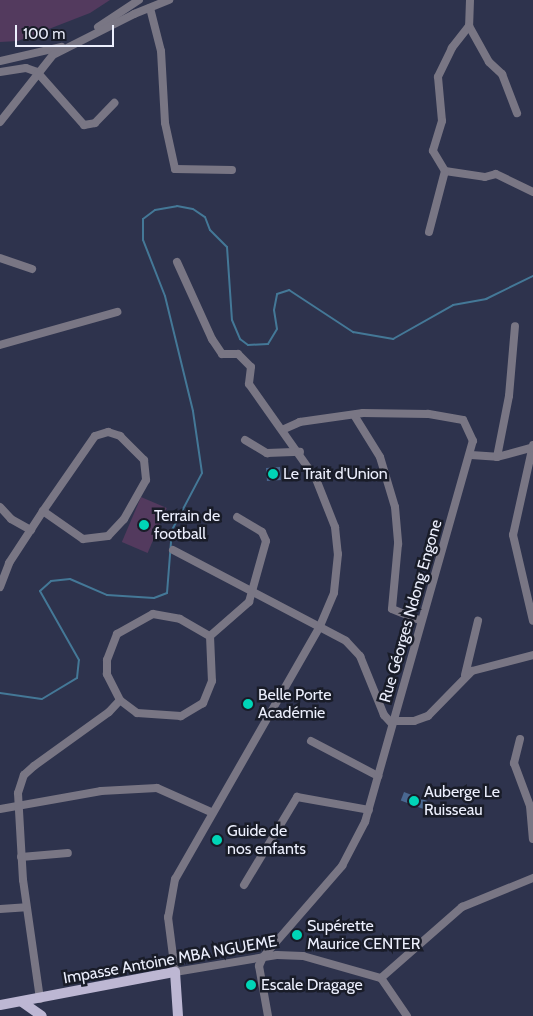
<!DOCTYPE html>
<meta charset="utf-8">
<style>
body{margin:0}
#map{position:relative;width:533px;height:1016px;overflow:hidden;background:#2e334d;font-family:Cabin,sans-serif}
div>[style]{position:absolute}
.green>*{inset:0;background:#533a5e;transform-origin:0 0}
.stream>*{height:2px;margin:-1px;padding:0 1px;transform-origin:1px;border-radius:1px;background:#447897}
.building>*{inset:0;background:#4a6891;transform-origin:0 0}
.minor>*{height:8px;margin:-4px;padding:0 4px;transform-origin:4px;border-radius:4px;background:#797684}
.major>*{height:10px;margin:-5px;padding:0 5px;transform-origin:5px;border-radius:5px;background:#bdb7d3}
.dots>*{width:14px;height:14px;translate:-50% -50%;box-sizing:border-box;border:2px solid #191c28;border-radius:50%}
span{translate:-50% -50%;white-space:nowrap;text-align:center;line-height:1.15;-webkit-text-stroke:5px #191c28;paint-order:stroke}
.poi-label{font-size:16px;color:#eceffd}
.left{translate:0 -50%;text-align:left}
.street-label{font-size:16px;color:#eceffd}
.scale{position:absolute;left:15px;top:25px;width:99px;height:22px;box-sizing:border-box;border:2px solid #eceffd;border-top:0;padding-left:6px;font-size:15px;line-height:18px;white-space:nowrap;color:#eceffd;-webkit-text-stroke:4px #191c28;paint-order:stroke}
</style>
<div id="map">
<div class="green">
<div style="clip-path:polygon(0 0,110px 0,90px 13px,18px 41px,0 42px)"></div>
<div style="left:141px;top:497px;width:28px;height:49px;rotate:23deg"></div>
</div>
<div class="stream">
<div style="left:0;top:693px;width:42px;rotate:8.1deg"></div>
<div style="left:42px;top:699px;width:41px;rotate:-31deg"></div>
<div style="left:77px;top:678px;width:18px;rotate:-84deg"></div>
<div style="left:79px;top:660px;width:79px;rotate:-119.5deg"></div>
<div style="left:40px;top:591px;width:15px;rotate:-42deg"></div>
<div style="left:51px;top:581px;width:19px;rotate:-6deg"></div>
<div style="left:70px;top:579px;width:40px;rotate:23.4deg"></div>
<div style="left:107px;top:595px;width:47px;rotate:3.7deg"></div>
<div style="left:154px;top:598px;width:14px;rotate:-21deg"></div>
<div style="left:167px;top:593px;width:63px;rotate:-85.5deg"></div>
<div style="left:172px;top:530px;width:64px;rotate:-62.2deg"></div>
<div style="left:202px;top:473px;width:63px;rotate:-98.3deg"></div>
<div style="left:193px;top:411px;width:118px;rotate:-103.7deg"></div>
<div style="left:165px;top:296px;width:60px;rotate:-111.4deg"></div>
<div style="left:143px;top:240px;width:21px;rotate:-90deg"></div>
<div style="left:143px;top:219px;width:15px;rotate:-37deg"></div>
<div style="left:155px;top:210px;width:22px;rotate:-10deg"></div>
<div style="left:177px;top:206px;width:16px;rotate:11deg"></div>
<div style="left:193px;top:209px;width:14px;rotate:34deg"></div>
<div style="left:205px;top:217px;width:14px;rotate:69deg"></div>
<div style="left:210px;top:230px;width:24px;rotate:45deg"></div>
<div style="left:227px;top:247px;width:73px;rotate:86.1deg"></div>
<div style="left:232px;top:320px;width:21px;rotate:67deg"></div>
<div style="left:240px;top:339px;width:10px;rotate:37deg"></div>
<div style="left:248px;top:345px;width:20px;rotate:-3deg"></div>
<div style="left:268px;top:344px;width:17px;rotate:-59deg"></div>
<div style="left:277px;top:329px;width:19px;rotate:-99deg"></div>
<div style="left:274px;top:310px;width:16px;rotate:-79deg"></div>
<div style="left:277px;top:294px;width:13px;rotate:-18deg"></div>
<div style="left:289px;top:290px;width:77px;rotate:33.3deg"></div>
<div style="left:353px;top:332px;width:41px;rotate:9.9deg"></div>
<div style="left:393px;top:339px;width:69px;rotate:-29.5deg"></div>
<div style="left:453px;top:305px;width:34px;rotate:-10deg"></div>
<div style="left:486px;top:299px;width:52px;rotate:-26.1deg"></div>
</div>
<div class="building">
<div style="left:280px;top:467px;width:13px;height:14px;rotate:86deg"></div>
<div style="left:404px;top:792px;width:25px;height:9px;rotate:21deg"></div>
</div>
<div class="minor">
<div style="left:470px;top:0;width:26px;rotate:92deg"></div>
<div style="left:469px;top:26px;width:41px;rotate:60.9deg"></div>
<div style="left:489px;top:62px;width:18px;rotate:43deg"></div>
<div style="left:502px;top:74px;width:42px;rotate:69deg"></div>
<div style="left:150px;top:8px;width:44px;rotate:75.7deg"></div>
<div style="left:161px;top:51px;width:72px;rotate:86.8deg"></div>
<div style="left:165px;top:123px;width:47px;rotate:77.7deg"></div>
<div style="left:175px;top:169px;width:57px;rotate:1deg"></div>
<div style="left:469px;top:26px;width:28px;rotate:128deg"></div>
<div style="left:452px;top:48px;width:32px;rotate:116deg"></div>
<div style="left:438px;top:77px;width:44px;rotate:84.8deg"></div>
<div style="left:442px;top:121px;width:31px;rotate:107deg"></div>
<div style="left:433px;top:151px;width:23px;rotate:59deg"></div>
<div style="left:445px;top:171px;width:40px;rotate:8.5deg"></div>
<div style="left:485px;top:177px;width:11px;rotate:-15deg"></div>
<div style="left:496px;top:174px;width:41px;rotate:25.9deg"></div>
<div style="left:98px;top:27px;width:49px;rotate:-33.4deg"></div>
<div style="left:0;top:61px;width:63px;rotate:-12.9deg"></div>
<div style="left:0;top:72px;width:26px;rotate:-9deg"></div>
<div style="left:26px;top:68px;width:12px;rotate:20deg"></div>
<div style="left:37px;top:72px;width:71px;rotate:48.4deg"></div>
<div style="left:84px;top:125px;width:11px;rotate:-10deg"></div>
<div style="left:95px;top:123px;width:28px;rotate:-46deg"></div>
<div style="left:0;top:122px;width:85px;rotate:-51.7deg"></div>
<div style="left:53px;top:55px;width:91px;rotate:-26.8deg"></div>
<div style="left:134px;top:14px;width:38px;rotate:-22deg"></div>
<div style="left:429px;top:232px;width:63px;rotate:-75.3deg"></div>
<div style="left:0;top:258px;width:34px;rotate:19deg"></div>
<div style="left:177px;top:262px;width:85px;rotate:65.6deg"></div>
<div style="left:212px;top:339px;width:18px;rotate:56deg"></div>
<div style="left:222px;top:354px;width:16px"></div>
<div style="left:238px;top:354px;width:18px;rotate:45deg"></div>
<div style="left:251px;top:367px;width:17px;rotate:97deg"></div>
<div style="left:249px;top:384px;width:116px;rotate:54.8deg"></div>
<div style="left:316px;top:479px;width:52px;rotate:68.4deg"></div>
<div style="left:335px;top:527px;width:27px;rotate:84deg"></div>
<div style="left:338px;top:554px;width:39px;rotate:96deg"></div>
<div style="left:334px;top:593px;width:38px;rotate:113deg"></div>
<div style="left:319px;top:628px;width:289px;rotate:119.8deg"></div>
<div style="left:175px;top:879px;width:39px;rotate:100deg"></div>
<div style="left:168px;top:917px;width:55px;rotate:82.7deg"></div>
<div style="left:175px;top:972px;width:103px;rotate:-9.5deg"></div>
<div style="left:277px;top:955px;width:26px;rotate:2deg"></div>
<div style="left:303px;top:956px;width:81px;rotate:15.8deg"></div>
<div style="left:381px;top:978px;width:46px;rotate:55.6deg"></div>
<div style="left:0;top:345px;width:122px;rotate:-15.8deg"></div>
<div style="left:354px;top:415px;width:49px;rotate:58.2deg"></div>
<div style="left:380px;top:457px;width:52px;rotate:73.3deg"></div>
<div style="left:395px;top:507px;width:37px;rotate:85deg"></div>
<div style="left:398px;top:544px;width:65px;rotate:95.3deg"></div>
<div style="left:392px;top:609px;width:31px;rotate:22deg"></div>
<div style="left:245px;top:440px;width:26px;rotate:31deg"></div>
<div style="left:267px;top:453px;width:33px;rotate:-2deg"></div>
<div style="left:533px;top:445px;width:92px;rotate:102.5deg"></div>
<div style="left:513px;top:535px;width:88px;rotate:76.9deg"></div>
<div style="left:471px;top:455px;width:26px;rotate:4deg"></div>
<div style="left:497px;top:457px;width:35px;rotate:-15deg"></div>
<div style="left:497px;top:457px;width:62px;rotate:-78.9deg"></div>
<div style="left:509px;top:396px;width:70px;rotate:-85.1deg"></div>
<div style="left:0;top:507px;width:16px;rotate:47deg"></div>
<div style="left:11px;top:519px;width:23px;rotate:29deg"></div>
<div style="left:173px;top:550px;width:195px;rotate:27.7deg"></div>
<div style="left:346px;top:641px;width:21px;rotate:47deg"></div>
<div style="left:360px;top:656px;width:64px;rotate:67.9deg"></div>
<div style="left:384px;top:715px;width:12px;rotate:48deg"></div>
<div style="left:0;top:587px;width:26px;rotate:-69deg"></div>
<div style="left:9px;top:563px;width:62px;rotate:-56.8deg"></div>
<div style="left:43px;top:511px;width:91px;rotate:-55.3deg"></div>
<div style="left:95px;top:436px;width:14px;rotate:-17deg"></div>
<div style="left:108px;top:432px;width:13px;rotate:18deg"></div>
<div style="left:120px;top:436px;width:34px;rotate:45deg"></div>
<div style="left:144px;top:460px;width:20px;rotate:84deg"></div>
<div style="left:146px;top:480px;width:45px;rotate:119.4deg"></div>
<div style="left:124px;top:519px;width:23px;rotate:133deg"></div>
<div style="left:108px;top:536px;width:25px;rotate:173deg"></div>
<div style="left:83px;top:539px;width:49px;rotate:-145deg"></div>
<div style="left:153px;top:614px;width:27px;rotate:10deg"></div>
<div style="left:180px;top:619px;width:34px;rotate:30deg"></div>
<div style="left:210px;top:636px;width:45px;rotate:87.5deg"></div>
<div style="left:212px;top:681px;width:24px;rotate:112deg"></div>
<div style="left:203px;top:703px;width:26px;rotate:149deg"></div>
<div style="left:181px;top:716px;width:44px;rotate:-176.1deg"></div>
<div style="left:137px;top:713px;width:21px;rotate:-143deg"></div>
<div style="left:120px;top:700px;width:29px;rotate:-117deg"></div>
<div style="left:107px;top:674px;width:14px;rotate:-90deg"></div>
<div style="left:107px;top:660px;width:28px;rotate:-69deg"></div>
<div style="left:117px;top:634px;width:41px;rotate:-29.1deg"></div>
<div style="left:210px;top:636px;width:52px;rotate:-41.1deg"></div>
<div style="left:249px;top:602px;width:63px;rotate:-74.4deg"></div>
<div style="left:266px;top:541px;width:10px;rotate:-114deg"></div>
<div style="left:262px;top:532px;width:29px;rotate:-149deg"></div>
<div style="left:465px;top:675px;width:56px;rotate:-76.5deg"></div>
<div style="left:393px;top:721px;width:21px"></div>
<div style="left:414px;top:721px;width:15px;rotate:-20deg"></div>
<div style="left:428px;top:716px;width:63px;rotate:-45.6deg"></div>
<div style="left:472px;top:671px;width:63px;rotate:-14.7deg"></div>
<div style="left:520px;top:739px;width:25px;rotate:104deg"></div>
<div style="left:514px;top:763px;width:46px;rotate:69.6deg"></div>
<div style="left:530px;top:806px;width:33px;rotate:85deg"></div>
<div style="left:311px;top:741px;width:76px;rotate:27.6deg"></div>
<div style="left:0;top:809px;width:103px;rotate:-10.1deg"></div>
<div style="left:101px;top:791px;width:56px;rotate:-3.1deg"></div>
<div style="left:157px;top:788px;width:59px;rotate:24deg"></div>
<div style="left:21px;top:857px;width:47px;rotate:-4.9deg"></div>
<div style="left:244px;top:885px;width:103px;rotate:-58.9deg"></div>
<div style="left:297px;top:797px;width:73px;rotate:10.2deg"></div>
<div style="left:0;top:909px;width:26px;rotate:-4deg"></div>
<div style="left:381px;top:978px;width:108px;rotate:-41.2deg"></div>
<div style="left:462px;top:907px;width:77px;rotate:-22.2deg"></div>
<div style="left:40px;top:999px;width:120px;rotate:-98.1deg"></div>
<div style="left:23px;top:880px;width:87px;rotate:-93.3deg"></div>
<div style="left:18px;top:793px;width:19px;rotate:-72deg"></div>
<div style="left:24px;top:775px;width:13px;rotate:-42deg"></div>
<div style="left:34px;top:766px;width:92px;rotate:-35.8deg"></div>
<div style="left:109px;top:712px;width:16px;rotate:-47deg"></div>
<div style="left:268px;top:1016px;width:51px;rotate:-100.2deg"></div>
<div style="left:259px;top:966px;width:10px;rotate:-66deg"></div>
<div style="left:263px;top:957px;width:121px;rotate:-49deg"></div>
<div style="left:342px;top:866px;width:50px;rotate:-62.4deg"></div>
<div style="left:365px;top:822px;width:396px;rotate:-74.2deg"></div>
<div style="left:473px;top:441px;width:23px;rotate:-115deg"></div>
<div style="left:463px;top:420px;width:36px;rotate:-170deg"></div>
<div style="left:428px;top:414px;width:65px;rotate:-179.1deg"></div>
<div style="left:363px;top:413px;width:64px;rotate:171.9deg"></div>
<div style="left:300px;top:422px;width:17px;rotate:156deg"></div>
</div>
<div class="major">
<div style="left:22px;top:1002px;width:24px;rotate:35deg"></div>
<div style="left:0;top:1005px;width:178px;rotate:-10.7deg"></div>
<div style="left:175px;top:972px;width:44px;rotate:86.1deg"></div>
</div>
<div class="dots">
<div style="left:273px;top:474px;background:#00d5b7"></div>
<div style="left:144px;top:525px;background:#00d5b7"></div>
<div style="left:248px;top:704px;background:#00d5b7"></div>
<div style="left:414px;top:801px;background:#00d5b7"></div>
<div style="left:217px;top:840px;background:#00d5b7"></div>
<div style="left:297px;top:935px;background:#00d5b7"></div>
<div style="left:251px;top:985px;background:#00d5b7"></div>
</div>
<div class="poi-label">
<span class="left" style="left:283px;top:474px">Le Trait d'Union</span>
<span class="left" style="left:154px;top:525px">Terrain de<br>football</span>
<span class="left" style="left:258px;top:704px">Belle Porte<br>Académie</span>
<span class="left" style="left:424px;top:801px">Auberge Le<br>Ruisseau</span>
<span class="left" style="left:227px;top:840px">Guide de<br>nos enfants</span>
<span class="left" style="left:307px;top:935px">Supérette<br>Maurice CENTER</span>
<span class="left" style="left:261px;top:985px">Escale Dragage</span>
</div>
<div class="street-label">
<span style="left:411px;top:611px;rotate:-74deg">Rue Géorges Ndong Engone</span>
<span style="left:170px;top:960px;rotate:-10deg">Impasse Antoine MBA NGUEME</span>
</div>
<div class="scale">100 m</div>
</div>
